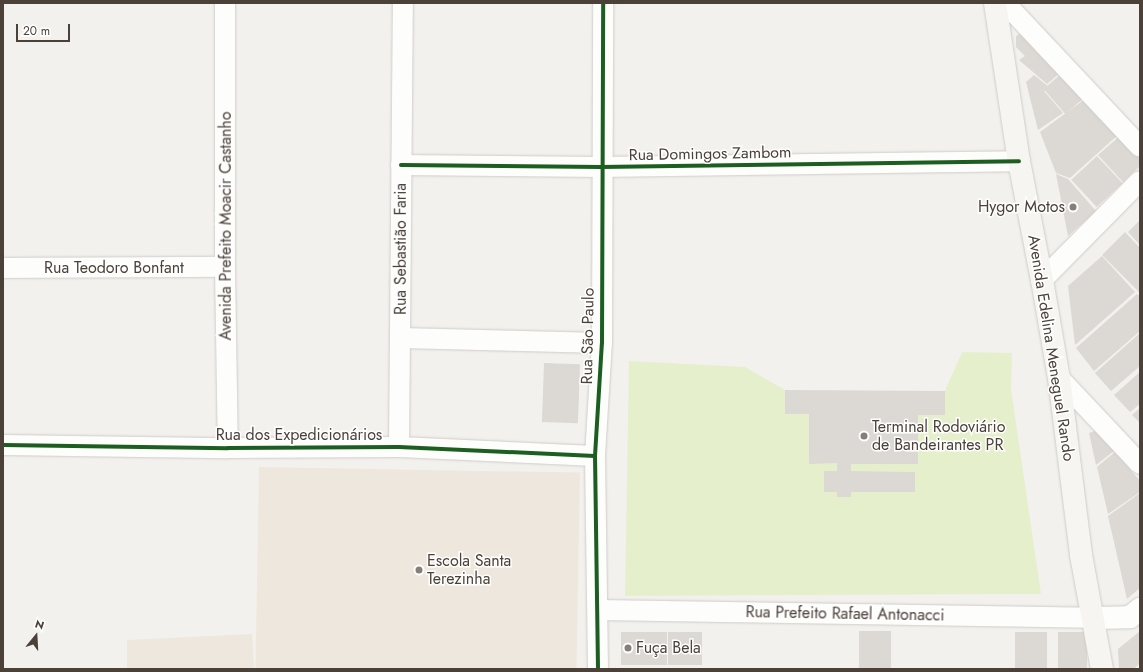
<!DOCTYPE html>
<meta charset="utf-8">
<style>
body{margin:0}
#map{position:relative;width:1143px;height:672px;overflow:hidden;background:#f3f1ee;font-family:Jost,sans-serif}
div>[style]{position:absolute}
.education>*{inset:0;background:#eee7dd;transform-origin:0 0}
.green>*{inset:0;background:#e5efcc}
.building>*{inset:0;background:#dcd8d4;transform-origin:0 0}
.roads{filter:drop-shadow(0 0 1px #cfccc8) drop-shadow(0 0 1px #cfccc8)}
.minor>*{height:20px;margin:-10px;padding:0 10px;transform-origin:10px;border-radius:10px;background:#fdfdfc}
.tertiary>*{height:22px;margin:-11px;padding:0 11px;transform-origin:11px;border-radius:11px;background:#fdfdfc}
.secondary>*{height:22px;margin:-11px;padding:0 11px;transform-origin:11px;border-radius:11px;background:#f7f5f1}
.cycleway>*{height:4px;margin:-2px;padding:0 2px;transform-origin:2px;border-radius:2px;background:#1b5e20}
.dots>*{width:11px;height:11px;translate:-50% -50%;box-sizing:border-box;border:2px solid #fff;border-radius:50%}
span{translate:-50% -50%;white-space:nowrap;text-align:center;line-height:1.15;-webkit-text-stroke:3px #fff;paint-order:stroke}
.street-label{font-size:16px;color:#4b4138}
.poi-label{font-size:16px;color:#4b4138}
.right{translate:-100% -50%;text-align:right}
.left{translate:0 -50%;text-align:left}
.frame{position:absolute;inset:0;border:4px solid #4b4138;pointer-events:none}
.north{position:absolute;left:16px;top:616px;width:40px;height:40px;-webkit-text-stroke:3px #fff;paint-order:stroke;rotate:18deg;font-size:11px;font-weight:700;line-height:16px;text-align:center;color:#4b4138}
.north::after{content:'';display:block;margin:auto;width:14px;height:18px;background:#4b4138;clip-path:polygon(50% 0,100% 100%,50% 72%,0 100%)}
.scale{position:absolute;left:16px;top:24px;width:54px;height:18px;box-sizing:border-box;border:2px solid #4b4138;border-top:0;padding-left:5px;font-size:12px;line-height:14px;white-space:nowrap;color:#4b4138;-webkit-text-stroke:3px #fff;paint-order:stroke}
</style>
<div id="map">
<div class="education">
<div style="left:259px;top:467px;width:321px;height:202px;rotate:1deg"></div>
<div style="clip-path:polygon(252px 634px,254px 669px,127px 669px,127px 640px)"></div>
</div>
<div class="green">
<div style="clip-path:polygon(962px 352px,1012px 353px,1011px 389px,1041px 594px,625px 596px,629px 361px,745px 367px,785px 390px,785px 414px,809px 414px,810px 463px,837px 463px,837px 471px,824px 471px,824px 492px,837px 492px,837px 497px,850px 497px,851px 492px,915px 492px,915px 472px,851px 471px,851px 464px,918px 415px,945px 415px,945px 391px)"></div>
</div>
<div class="building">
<div style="clip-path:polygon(1021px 33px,1060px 73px,1047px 84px,1019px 60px,1025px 56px,1016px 47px,1016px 36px)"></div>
<div style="left:1061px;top:74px;width:33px;height:23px;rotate:49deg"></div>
<div style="clip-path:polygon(1034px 75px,1049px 87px,1044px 91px,1063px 113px,1038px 130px,1026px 82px)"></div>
<div style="clip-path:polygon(1085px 99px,1119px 134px,1070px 178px,1056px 173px,1040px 132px)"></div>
<div style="clip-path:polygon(1121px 135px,1140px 155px,1140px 166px,1123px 182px,1098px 155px)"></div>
<div style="left:1097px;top:156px;width:37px;height:35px;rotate:47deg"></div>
<div style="clip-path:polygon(1056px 174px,1068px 179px,1096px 211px,1068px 236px)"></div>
<div style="clip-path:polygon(1140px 220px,1140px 245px,1128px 232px)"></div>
<div style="clip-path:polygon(1125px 232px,1140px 248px,1140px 293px,1102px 255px)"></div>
<div style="clip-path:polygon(1102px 256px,1135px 292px,1075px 345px,1068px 286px)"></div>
<div style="clip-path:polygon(1137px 294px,1140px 296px,1140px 331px,1094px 371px,1076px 348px)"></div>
<div style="clip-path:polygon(1140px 333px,1140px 366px,1111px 391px,1095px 373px)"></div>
<div style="left:544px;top:363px;width:36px;height:59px;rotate:2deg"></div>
<div style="clip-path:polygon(1140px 372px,1140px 404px,1130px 412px,1114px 395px)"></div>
<div style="clip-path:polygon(785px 390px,945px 391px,945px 415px,918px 415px,918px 464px,851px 464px,851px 471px,915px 472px,915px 492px,851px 492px,851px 497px,837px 497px,837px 492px,824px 492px,824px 471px,837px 471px,837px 463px,809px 464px,809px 414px,785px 414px)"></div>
<div style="clip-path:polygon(1140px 408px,1140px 423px,1132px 415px)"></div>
<div style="clip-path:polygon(1095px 431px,1114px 451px,1096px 465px,1089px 433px)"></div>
<div style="clip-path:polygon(1115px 452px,1140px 481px,1140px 492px,1108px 514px,1097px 467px)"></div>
<div style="clip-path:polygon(1140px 493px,1140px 588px,1127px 599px,1108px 516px)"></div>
<div style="left:859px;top:631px;width:32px;height:38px"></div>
<div style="clip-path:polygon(1140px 631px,1140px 663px,1134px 669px,1119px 669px,1118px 649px)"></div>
<div style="left:621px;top:632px;width:46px;height:33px"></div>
<div style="left:668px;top:632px;width:34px;height:33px"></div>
<div style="left:1015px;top:632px;width:32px;height:37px"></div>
<div style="left:1058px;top:632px;width:29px;height:37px"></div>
</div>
<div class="roads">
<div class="minor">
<div style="left:225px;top:3px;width:264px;rotate:90deg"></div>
<div style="left:225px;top:267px;width:181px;rotate:89.1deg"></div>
<div style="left:1005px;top:3px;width:197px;rotate:46.8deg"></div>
<div style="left:401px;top:165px;width:200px;rotate:0.6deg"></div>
<div style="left:601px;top:167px;width:418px;rotate:-0.8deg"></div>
<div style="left:3px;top:268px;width:222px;rotate:-0.3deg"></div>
<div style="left:1042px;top:280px;width:139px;rotate:-45.3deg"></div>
<div style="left:401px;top:338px;width:201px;rotate:1.4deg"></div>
<div style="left:1059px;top:378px;width:118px;rotate:46.7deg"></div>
<div style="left:3px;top:445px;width:225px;rotate:0.8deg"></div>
<div style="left:228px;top:448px;width:171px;rotate:-0.3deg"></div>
<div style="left:399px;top:447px;width:196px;rotate:2.6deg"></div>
<div style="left:399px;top:447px;width:444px;rotate:-89.5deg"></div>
<div style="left:598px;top:610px;width:493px;rotate:0.9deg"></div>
<div style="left:598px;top:669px;width:213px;rotate:-90.8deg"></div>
<div style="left:595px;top:456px;width:113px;rotate:-86.5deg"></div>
<div style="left:602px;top:343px;width:340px;rotate:-89.8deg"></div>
</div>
<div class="tertiary">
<div style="left:1091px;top:618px;width:39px;rotate:-1deg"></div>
<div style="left:1130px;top:617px;width:13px;rotate:-39deg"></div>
</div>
<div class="secondary">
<div style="left:995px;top:3px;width:160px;rotate:81.4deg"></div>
<div style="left:1019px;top:161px;width:121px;rotate:79.1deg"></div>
<div style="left:1042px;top:280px;width:99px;rotate:80.2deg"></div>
<div style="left:1059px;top:378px;width:178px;rotate:82.9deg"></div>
<div style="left:1081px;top:555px;width:116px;rotate:79.6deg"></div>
</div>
</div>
<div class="cycleway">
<div style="left:401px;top:165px;width:200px;rotate:0.6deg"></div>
<div style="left:601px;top:167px;width:418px;rotate:-0.8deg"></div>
<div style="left:3px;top:445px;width:225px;rotate:0.8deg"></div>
<div style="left:228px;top:448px;width:171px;rotate:-0.3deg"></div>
<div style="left:399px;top:447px;width:196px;rotate:2.6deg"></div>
<div style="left:598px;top:669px;width:213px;rotate:-90.8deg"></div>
<div style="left:595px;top:456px;width:113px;rotate:-86.5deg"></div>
<div style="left:602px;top:343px;width:340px;rotate:-89.8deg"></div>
</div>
<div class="dots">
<div style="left:1073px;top:207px;background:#867f78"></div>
<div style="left:864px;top:436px;background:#867f78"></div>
<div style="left:419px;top:570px;background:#867f78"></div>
<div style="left:628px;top:648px;background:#867f78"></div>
</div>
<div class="street-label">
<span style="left:710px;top:154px;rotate:-1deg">Rua Domingos Zambom</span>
<span style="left:226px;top:226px;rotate:-90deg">Avenida Prefeito Moacir Castanho</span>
<span style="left:401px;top:249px;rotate:-90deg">Rua Sebastião Faria</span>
<span style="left:114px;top:268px">Rua Teodoro Bonfant</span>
<span style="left:588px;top:336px;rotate:-89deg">Rua São Paulo</span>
<span style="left:1051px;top:348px;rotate:81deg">Avenida Edelina Meneguel Rando</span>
<span style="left:299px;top:435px">Rua dos Expedicionários</span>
<span style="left:845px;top:614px;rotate:1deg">Rua Prefeito Rafael Antonacci</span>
</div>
<div class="poi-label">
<span class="right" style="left:1065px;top:207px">Hygor Motos</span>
<span class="left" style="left:872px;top:436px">Terminal Rodoviário<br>de Bandeirantes PR</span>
<span class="left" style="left:427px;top:570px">Escola Santa<br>Terezinha</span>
<span class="left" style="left:636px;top:648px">Fuça Bela</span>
</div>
<div class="frame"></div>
<div class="north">N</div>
<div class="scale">20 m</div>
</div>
